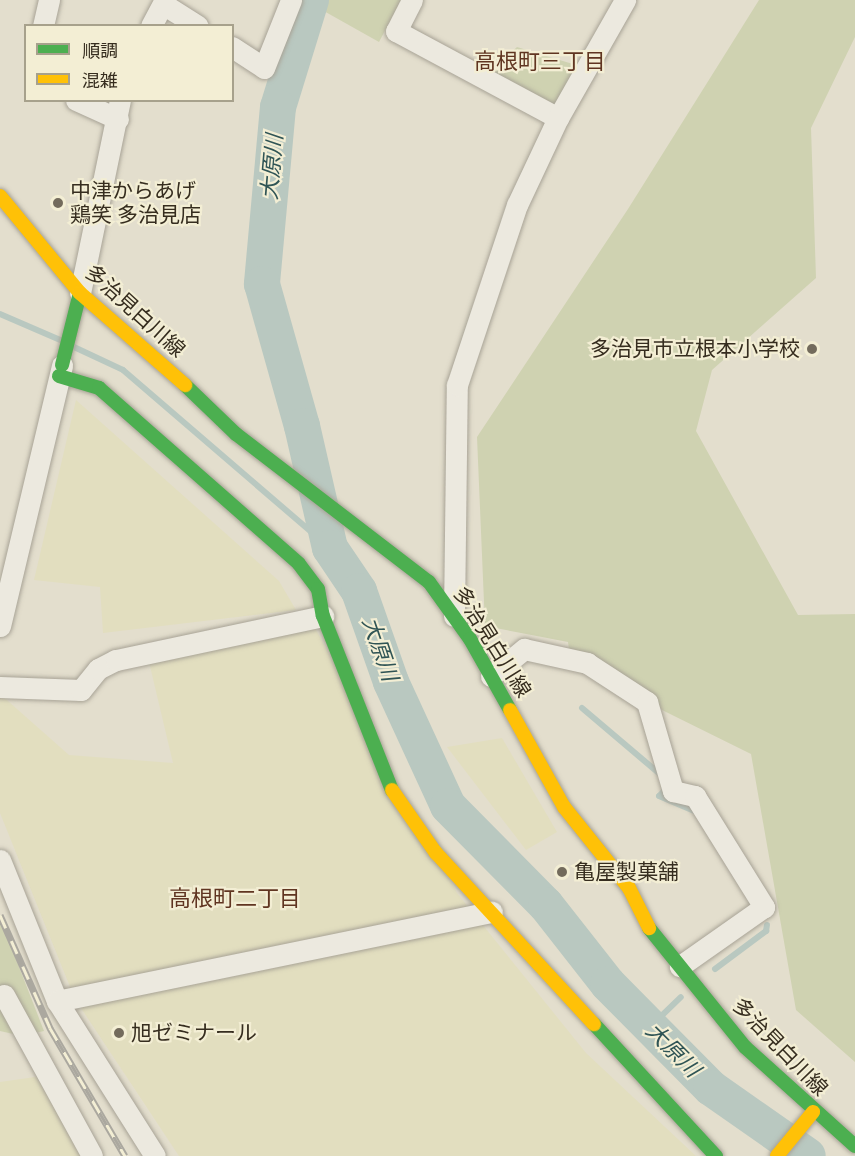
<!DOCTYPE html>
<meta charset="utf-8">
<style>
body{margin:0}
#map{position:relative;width:855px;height:1156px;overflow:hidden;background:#e3decd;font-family:Merriweather,"Noto Sans JP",serif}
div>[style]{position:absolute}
.farmland>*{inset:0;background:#e2debf}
.green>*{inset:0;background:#cfd2b1}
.stream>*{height:6px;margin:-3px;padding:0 3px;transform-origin:3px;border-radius:3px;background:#b9c8c0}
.river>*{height:36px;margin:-18px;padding:0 18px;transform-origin:18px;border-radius:18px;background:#b9c8c0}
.roads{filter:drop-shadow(0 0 2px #a8a396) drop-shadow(0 0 2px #a8a396)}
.street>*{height:21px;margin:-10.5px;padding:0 10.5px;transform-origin:10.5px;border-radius:10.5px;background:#ece9df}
.fast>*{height:14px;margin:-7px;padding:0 7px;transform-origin:7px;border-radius:7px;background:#4caf50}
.slow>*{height:14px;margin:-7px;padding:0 7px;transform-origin:7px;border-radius:7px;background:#ffc107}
.rail>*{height:7px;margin-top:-3.5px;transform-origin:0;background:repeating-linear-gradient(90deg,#f3eed4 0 14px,#aba89f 0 28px);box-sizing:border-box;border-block:2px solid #aba89f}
.dots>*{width:16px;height:16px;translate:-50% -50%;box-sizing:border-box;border:3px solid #f3eed4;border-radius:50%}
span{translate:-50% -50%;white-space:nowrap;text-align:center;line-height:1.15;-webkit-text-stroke:4.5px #f3eed4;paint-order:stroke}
.poi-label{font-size:21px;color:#362d1f}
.left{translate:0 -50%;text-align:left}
.right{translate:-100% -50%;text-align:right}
.street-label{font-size:21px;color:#362d1f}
.neighbourhood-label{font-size:22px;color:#603521}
.water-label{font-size:22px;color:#2f5455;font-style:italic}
.legend{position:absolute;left:24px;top:24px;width:210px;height:78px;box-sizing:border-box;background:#f3eed4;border:2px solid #a7a18c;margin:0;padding:8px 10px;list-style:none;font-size:18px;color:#362d1f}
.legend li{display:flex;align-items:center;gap:12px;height:30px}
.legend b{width:30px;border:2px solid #a7a18c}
</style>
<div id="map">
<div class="farmland">
<div style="clip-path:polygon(76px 400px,279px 581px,296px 610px,103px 633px,100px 587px,34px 580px)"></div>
<div style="clip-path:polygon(315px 628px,457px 893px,586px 1053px,696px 1156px,179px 1156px,75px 999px,0 813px,0 694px,69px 755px,173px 763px,149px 662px)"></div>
<div style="clip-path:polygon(502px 738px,557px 832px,526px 850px,447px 747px)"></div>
<div style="clip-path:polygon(42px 1076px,94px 1156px,0 1156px,0 1082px)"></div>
</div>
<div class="green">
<div style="clip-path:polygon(327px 0,401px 0,379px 42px,322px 10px)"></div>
<div style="clip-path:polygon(759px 0,855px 0,855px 37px,811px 128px,816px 278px,712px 370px,696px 431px,798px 615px,855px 614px,855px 1062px,796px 1010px,751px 754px,571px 665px,568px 642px,485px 626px,477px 437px,628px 209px)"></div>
<div style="clip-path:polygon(517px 47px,576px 65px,553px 109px,488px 74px)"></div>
<div style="clip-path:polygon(0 918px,44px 1031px,22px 1036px,0 1031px)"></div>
</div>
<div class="stream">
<div style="left:0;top:314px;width:65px;rotate:23.4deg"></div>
<div style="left:74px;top:347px;width:54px;rotate:25.1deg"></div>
<div style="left:123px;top:370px;width:273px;rotate:40.7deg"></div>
<div style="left:582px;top:708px;width:104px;rotate:40.3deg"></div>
<div style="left:667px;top:788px;width:11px;rotate:135deg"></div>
<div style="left:659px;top:796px;width:39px;rotate:23deg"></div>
<div style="left:715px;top:969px;width:64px;rotate:-36.7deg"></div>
<div style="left:766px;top:931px;width:6px;rotate:-81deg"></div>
<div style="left:652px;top:1025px;width:40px;rotate:-44deg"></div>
</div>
<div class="river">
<div style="left:311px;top:0;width:112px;rotate:107.1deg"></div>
<div style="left:278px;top:107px;width:178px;rotate:95.2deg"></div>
<div style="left:262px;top:284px;width:148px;rotate:74.3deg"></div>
<div style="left:302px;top:426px;width:125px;rotate:77.1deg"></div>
<div style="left:330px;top:548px;width:52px;rotate:56deg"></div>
<div style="left:359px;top:591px;width:96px;rotate:70.6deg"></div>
<div style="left:391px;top:682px;width:136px;rotate:65.3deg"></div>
<div style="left:448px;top:806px;width:139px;rotate:45.3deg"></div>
<div style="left:546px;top:905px;width:100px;rotate:51.9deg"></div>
<div style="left:608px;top:984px;width:146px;rotate:45.3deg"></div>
<div style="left:711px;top:1088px;width:118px;rotate:35deg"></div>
</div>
<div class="roads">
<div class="street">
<div style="left:412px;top:0;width:35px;rotate:117deg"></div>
<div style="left:396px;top:31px;width:184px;rotate:28.2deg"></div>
<div style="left:163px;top:4px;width:41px;rotate:32.2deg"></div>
<div style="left:43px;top:26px;width:27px;rotate:-77deg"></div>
<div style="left:151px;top:26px;width:30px;rotate:-62deg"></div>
<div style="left:232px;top:47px;width:38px;rotate:33deg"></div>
<div style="left:264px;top:68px;width:73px;rotate:-68.3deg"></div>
<div style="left:76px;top:100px;width:46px;rotate:24.3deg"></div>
<div style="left:80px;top:293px;width:197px;rotate:-78.3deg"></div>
<div style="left:454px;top:616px;width:231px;rotate:-89.3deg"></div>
<div style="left:457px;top:385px;width:190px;rotate:-71.6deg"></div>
<div style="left:517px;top:205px;width:96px;rotate:-64.8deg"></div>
<div style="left:558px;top:118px;width:136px;rotate:-60.4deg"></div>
<div style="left:0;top:626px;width:268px;rotate:-76.6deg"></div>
<div style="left:491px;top:676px;width:43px;rotate:-39.3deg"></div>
<div style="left:524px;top:649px;width:65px;rotate:12.5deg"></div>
<div style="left:587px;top:663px;width:72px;rotate:33deg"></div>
<div style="left:647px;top:702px;width:93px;rotate:73.7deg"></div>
<div style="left:673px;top:791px;width:23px;rotate:13deg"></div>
<div style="left:695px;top:796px;width:131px;rotate:58.1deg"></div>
<div style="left:764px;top:907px;width:103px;rotate:144.9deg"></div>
<div style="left:0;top:687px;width:81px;rotate:2.1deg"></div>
<div style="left:81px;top:690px;width:27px;rotate:-51deg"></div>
<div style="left:98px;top:669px;width:20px;rotate:-27deg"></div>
<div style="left:116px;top:660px;width:212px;rotate:-12deg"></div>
<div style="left:0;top:860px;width:152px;rotate:68deg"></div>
<div style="left:57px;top:1001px;width:183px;rotate:57.7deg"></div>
<div style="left:4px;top:995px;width:183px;rotate:61.3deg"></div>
<div style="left:57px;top:1001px;width:444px;rotate:-11.6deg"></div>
</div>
<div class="fast">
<div style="left:62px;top:365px;width:74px;rotate:-76deg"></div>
<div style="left:59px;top:376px;width:42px;rotate:16.7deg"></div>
<div style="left:99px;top:388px;width:266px;rotate:41.3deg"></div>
<div style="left:299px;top:564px;width:31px;rotate:53deg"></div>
<div style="left:318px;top:589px;width:27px;rotate:80deg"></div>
<div style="left:323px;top:616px;width:187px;rotate:68.4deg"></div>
<div style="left:185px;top:385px;width:71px;rotate:43.9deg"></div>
<div style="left:236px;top:434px;width:243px;rotate:37.5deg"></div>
<div style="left:429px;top:582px;width:70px;rotate:54.3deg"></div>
<div style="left:470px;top:639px;width:81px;rotate:60.6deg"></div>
<div style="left:649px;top:928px;width:153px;rotate:51.1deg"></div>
<div style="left:745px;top:1047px;width:148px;rotate:42deg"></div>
<div style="left:594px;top:1024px;width:180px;rotate:47.3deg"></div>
</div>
<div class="slow">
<div style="left:0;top:196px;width:126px;rotate:50.5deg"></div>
<div style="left:80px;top:293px;width:140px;rotate:41.2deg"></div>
<div style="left:510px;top:710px;width:111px;rotate:60.9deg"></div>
<div style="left:564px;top:807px;width:104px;rotate:51.3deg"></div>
<div style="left:629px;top:888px;width:45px;rotate:63.4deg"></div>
<div style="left:392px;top:790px;width:77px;rotate:55.1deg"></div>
<div style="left:436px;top:853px;width:233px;rotate:47.3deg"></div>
<div style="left:777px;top:1156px;width:57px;rotate:-50.7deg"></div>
</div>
</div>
<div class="rail">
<div style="left:0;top:915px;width:124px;rotate:66.1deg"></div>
<div style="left:50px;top:1028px;width:148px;rotate:59.6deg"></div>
</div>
<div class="dots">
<div style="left:58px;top:203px;background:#736b5c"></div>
<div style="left:812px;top:349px;background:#736b5c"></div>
<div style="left:562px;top:872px;background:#736b5c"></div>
<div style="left:119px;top:1033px;background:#736b5c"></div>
</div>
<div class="poi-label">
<span class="left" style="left:70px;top:203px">中津からあげ<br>鶏笑 多治見店</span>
<span class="right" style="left:800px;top:349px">多治見市立根本小学校</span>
<span class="left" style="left:574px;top:872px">亀屋製菓舗</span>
<span class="left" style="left:131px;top:1033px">旭ゼミナール</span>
</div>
<div class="street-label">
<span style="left:135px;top:311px;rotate:42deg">多治見白川線</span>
<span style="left:492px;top:642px;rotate:58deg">多治見白川線</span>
<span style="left:780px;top:1047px;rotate:46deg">多治見白川線</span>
</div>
<div class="neighbourhood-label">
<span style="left:540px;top:62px">高根町三丁目</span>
<span style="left:235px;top:899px">高根町二丁目</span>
</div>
<div class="water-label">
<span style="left:272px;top:167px;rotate:-85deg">大原川</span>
<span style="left:380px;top:649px;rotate:71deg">大原川</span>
<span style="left:673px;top:1050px;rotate:45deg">大原川</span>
</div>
<ul class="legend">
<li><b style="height:8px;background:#4caf50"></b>順調</li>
<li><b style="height:8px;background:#ffc107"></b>混雑</li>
</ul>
</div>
